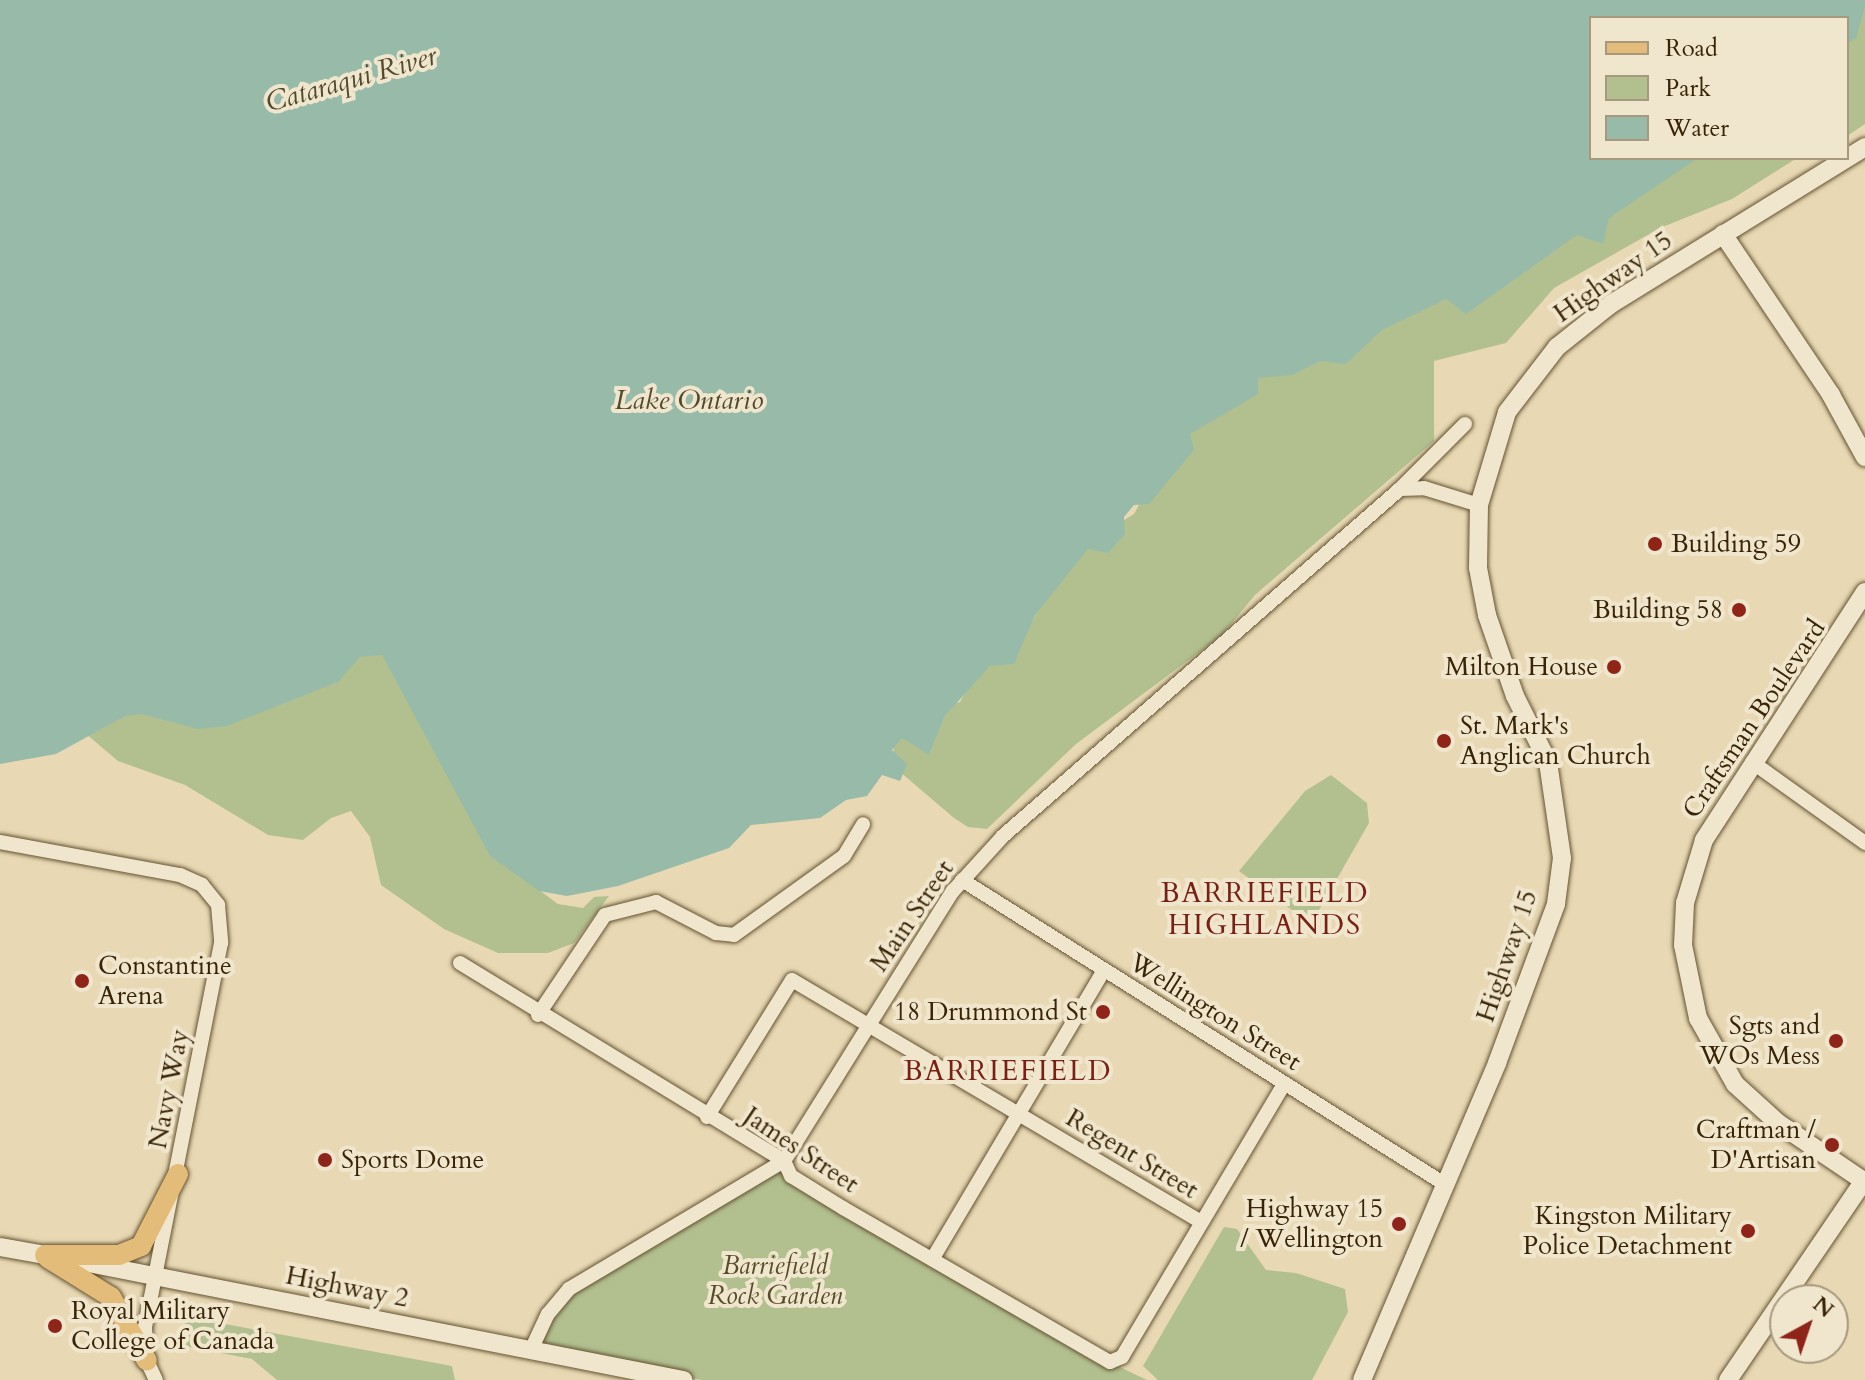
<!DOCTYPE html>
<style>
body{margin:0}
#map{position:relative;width:1865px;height:1380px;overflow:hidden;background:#e8d9b4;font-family:Cardo,serif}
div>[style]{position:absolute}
.green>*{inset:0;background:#b2c090}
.water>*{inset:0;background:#98baa9}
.roads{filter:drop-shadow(0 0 2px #655231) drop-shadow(0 0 2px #655231)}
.street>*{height:14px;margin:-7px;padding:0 7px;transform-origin:7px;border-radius:7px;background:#f0e6ce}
.secondary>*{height:18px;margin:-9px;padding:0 9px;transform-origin:9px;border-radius:9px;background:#f0e6ce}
.primary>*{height:20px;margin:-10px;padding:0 10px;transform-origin:10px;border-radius:10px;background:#e4bc7a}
.dots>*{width:22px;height:22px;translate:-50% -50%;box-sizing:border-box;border:4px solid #f0e6ce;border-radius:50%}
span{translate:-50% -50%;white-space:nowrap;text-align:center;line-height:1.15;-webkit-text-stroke:8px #f0e6ce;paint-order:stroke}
.street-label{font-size:26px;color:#392505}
.poi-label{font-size:26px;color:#392505}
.left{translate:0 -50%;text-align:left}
.right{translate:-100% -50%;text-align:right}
.park-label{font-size:26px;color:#574c28;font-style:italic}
.water-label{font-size:28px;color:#514a2e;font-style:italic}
.neighbourhood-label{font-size:28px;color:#7a1f14;letter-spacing:2px}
.legend{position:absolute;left:1589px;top:16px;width:260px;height:144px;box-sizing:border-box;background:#f0e6ce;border:2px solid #a7997e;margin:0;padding:10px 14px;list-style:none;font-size:24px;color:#392505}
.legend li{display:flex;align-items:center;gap:16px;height:40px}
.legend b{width:40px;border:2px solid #a7997e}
.north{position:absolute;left:1769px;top:1284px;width:80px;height:80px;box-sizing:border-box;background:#f0e6ce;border:2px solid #a7997e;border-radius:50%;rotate:40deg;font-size:22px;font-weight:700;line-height:32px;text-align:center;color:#392505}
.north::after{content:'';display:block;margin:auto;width:28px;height:36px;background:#8f2418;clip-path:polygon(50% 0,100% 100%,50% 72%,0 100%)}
</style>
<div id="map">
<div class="green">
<div style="clip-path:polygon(1865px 5px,1865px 124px,1847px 136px,1847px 21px)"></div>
<div style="clip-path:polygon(1672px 158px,1797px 158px,1732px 199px,1660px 228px,1554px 288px,1506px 343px,1434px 361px,1434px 441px,1255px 595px,1222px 635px,1076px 744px,987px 829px,968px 827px,954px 818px,893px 766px,895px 717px,960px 702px,990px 644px,1033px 620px,1060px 560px,1134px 514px,1193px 405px)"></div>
<div style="clip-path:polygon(359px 643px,395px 646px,512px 870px,558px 904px,583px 908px,594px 897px,609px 896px,574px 943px,548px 953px,498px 953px,444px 929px,381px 885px,370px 837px,351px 811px,331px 818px,303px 840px,268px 835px,185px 785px,118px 761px,79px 728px)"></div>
<div style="clip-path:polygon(1331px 775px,1367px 803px,1369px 823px,1311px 924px,1239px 871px,1305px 791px)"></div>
<div style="clip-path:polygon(784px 1161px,791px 1176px,1103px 1359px,1147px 1380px,702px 1380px,531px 1350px,556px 1302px)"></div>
<div style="clip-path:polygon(1224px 1227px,1237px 1229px,1266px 1270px,1296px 1273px,1345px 1289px,1348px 1312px,1312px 1380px,1158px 1380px,1143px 1366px)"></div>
<div style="clip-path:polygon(187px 1317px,452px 1366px,455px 1380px,277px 1380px,252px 1359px,179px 1345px)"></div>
</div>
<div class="water">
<div style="clip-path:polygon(0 0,1865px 0,1865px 7px,1856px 38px,1847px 44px,1847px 18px,1591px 18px,1591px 158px,1698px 158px,1609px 218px,1603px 244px,1577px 235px,1466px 314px,1446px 299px,1382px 330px,1346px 364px,1320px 361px,1292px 375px,1258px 378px,1258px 394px,1190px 434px,1194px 450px,1149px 504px,1134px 505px,1124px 517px,1125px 534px,1108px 553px,1088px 549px,1035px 615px,1014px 664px,990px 666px,944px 717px,929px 755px,902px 738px,892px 750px,907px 764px,900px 781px,882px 775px,867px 796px,846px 800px,820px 818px,751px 825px,729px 848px,618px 886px,567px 896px,539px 891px,490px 856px,382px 655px,360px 657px,338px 682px,227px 726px,198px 729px,142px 714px,125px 716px,56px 754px,0 764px)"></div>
</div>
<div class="roads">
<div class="street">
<div style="left:1400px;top:489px;width:24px;rotate:-2deg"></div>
<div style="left:1424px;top:488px;width:58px;rotate:17.2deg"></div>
<div style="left:1752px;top:762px;width:139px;rotate:35.6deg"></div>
<div style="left:0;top:842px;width:183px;rotate:10.4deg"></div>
<div style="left:180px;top:875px;width:24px;rotate:24deg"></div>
<div style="left:202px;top:885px;width:26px;rotate:51deg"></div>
<div style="left:218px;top:905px;width:38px;rotate:85deg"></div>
<div style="left:221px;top:943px;width:391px;rotate:101.2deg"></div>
<div style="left:145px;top:1327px;width:34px;rotate:87deg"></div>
<div style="left:147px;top:1361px;width:21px;rotate:65deg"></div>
<div style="left:962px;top:880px;width:568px;rotate:32.21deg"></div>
<div style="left:460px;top:963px;width:380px;rotate:31.4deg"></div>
<div style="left:784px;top:1161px;width:17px;rotate:65deg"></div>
<div style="left:791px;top:1176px;width:61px;rotate:31.6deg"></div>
<div style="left:843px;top:1208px;width:308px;rotate:30deg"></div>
<div style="left:1110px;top:1362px;width:13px;rotate:-23deg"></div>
<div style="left:1122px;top:1357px;width:317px;rotate:-59.3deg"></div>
<div style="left:538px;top:1015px;width:120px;rotate:-56.2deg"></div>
<div style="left:605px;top:915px;width:53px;rotate:-14.3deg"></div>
<div style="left:656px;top:902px;width:68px;rotate:27.3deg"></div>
<div style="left:716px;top:933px;width:18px;rotate:6deg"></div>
<div style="left:734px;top:935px;width:135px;rotate:-35.7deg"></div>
<div style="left:844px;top:856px;width:37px;rotate:-59deg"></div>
<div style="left:707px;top:1117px;width:161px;rotate:-58.2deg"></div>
<div style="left:792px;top:980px;width:475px;rotate:30.6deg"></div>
<div style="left:933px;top:1258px;width:335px;rotate:-59.3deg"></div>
<div style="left:531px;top:1350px;width:40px;rotate:-65deg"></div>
<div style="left:548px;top:1314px;width:33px;rotate:-50deg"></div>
<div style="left:569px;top:1289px;width:250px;rotate:-30.8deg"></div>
<div style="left:784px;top:1161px;width:319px;rotate:-58deg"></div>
<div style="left:953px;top:891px;width:74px;rotate:-47.7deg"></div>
<div style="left:1003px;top:836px;width:527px;rotate:-41.16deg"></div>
<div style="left:1400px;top:489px;width:92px;rotate:-45deg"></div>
</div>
<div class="secondary">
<div style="left:1723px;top:234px;width:194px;rotate:56.1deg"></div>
<div style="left:1831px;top:395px;width:71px;rotate:61.3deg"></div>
<div style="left:1865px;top:592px;width:296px;rotate:123deg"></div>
<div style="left:1704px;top:840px;width:66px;rotate:106.8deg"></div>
<div style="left:1685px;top:903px;width:42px;rotate:92.7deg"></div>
<div style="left:1683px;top:945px;width:75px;rotate:78.4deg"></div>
<div style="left:1698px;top:1018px;width:76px;rotate:60.7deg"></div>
<div style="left:1735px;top:1084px;width:58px;rotate:42.2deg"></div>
<div style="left:1778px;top:1123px;width:105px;rotate:34.1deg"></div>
<div style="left:0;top:1247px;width:46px;rotate:10.1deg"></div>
<div style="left:78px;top:1261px;width:617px;rotate:11.13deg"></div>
<div style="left:1362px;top:1380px;width:345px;rotate:-66.9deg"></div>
<div style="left:1497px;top:1063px;width:170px;rotate:-69.6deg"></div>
<div style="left:1556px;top:904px;width:46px;rotate:-82.6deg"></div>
<div style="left:1562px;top:858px;width:97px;rotate:-98.3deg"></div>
<div style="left:1548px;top:762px;width:74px;rotate:-116.6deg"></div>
<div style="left:1515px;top:696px;width:86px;rotate:-109.1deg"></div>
<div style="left:1487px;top:615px;width:48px;rotate:-100.8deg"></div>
<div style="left:1478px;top:568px;width:63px;rotate:-89.1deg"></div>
<div style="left:1479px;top:505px;width:97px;rotate:-73.2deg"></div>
<div style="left:1507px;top:412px;width:82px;rotate:-52.4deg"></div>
<div style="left:1557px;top:347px;width:69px;rotate:-38.5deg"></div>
<div style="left:1611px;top:304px;width:299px;rotate:-31.7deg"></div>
<div style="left:1728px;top:1380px;width:241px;rotate:-55.7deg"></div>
</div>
<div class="primary">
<div style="left:45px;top:1255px;width:74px"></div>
<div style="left:119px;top:1255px;width:24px;rotate:-22deg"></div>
<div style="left:141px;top:1246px;width:81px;rotate:-62.8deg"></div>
<div style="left:48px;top:1258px;width:74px;rotate:31.8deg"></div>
<div style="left:111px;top:1297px;width:73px;rotate:60.6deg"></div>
</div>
</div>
<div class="dots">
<div style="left:1655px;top:544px;background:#8f2418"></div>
<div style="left:1739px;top:610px;background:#8f2418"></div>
<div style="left:1614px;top:667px;background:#8f2418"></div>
<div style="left:1444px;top:741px;background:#8f2418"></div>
<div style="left:82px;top:981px;background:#8f2418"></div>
<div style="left:1103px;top:1012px;background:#8f2418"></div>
<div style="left:1836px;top:1041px;background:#8f2418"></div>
<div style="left:1832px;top:1145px;background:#8f2418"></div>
<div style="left:325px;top:1160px;background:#8f2418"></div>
<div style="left:1399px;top:1224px;background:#8f2418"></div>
<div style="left:1748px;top:1231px;background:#8f2418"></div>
<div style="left:55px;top:1326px;background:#8f2418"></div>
</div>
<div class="street-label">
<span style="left:1613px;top:277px;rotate:-35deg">Highway 15</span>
<span style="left:1754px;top:719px;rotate:-56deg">Craftsman Boulevard</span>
<span style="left:912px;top:916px;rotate:-56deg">Main Street</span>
<span style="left:1507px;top:956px;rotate:-71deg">Highway 15</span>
<span style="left:1215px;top:1012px;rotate:32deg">Wellington Street</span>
<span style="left:169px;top:1089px;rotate:-79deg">Navy Way</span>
<span style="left:801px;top:1150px;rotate:34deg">James Street</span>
<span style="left:1132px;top:1154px;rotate:31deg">Regent Street</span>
<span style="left:347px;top:1287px;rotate:11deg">Highway 2</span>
</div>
<div class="poi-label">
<span class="left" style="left:1671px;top:544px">Building 59</span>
<span class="right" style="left:1723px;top:610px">Building 58</span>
<span class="right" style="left:1598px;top:667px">Milton House</span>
<span class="left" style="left:1460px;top:741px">St. Mark's<br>Anglican Church</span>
<span class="left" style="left:98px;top:981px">Constantine<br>Arena</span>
<span class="right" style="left:1087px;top:1012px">18 Drummond St</span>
<span class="right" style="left:1820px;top:1041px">Sgts and<br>WOs Mess</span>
<span class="right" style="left:1816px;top:1145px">Craftman /<br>D'Artisan</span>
<span class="left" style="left:341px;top:1160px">Sports Dome</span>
<span class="right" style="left:1383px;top:1224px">Highway 15<br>/ Wellington</span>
<span class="right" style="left:1732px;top:1231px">Kingston Military<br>Police Detachment</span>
<span class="left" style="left:71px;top:1326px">Royal Military<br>College of Canada</span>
</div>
<div class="park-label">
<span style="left:775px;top:1281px">Barriefield<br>Rock Garden</span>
</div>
<div class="water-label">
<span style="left:351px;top:79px;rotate:-16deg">Cataraqui River</span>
<span style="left:689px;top:400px">Lake Ontario</span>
</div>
<div class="neighbourhood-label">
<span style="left:1265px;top:909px">BARRIEFIELD<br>HIGHLANDS</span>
<span style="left:1008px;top:1071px">BARRIEFIELD</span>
</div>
<ul class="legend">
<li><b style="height:10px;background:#e4bc7a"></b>Road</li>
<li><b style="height:22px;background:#b2c090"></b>Park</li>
<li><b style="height:22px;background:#98baa9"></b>Water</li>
</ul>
<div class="north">N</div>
</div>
